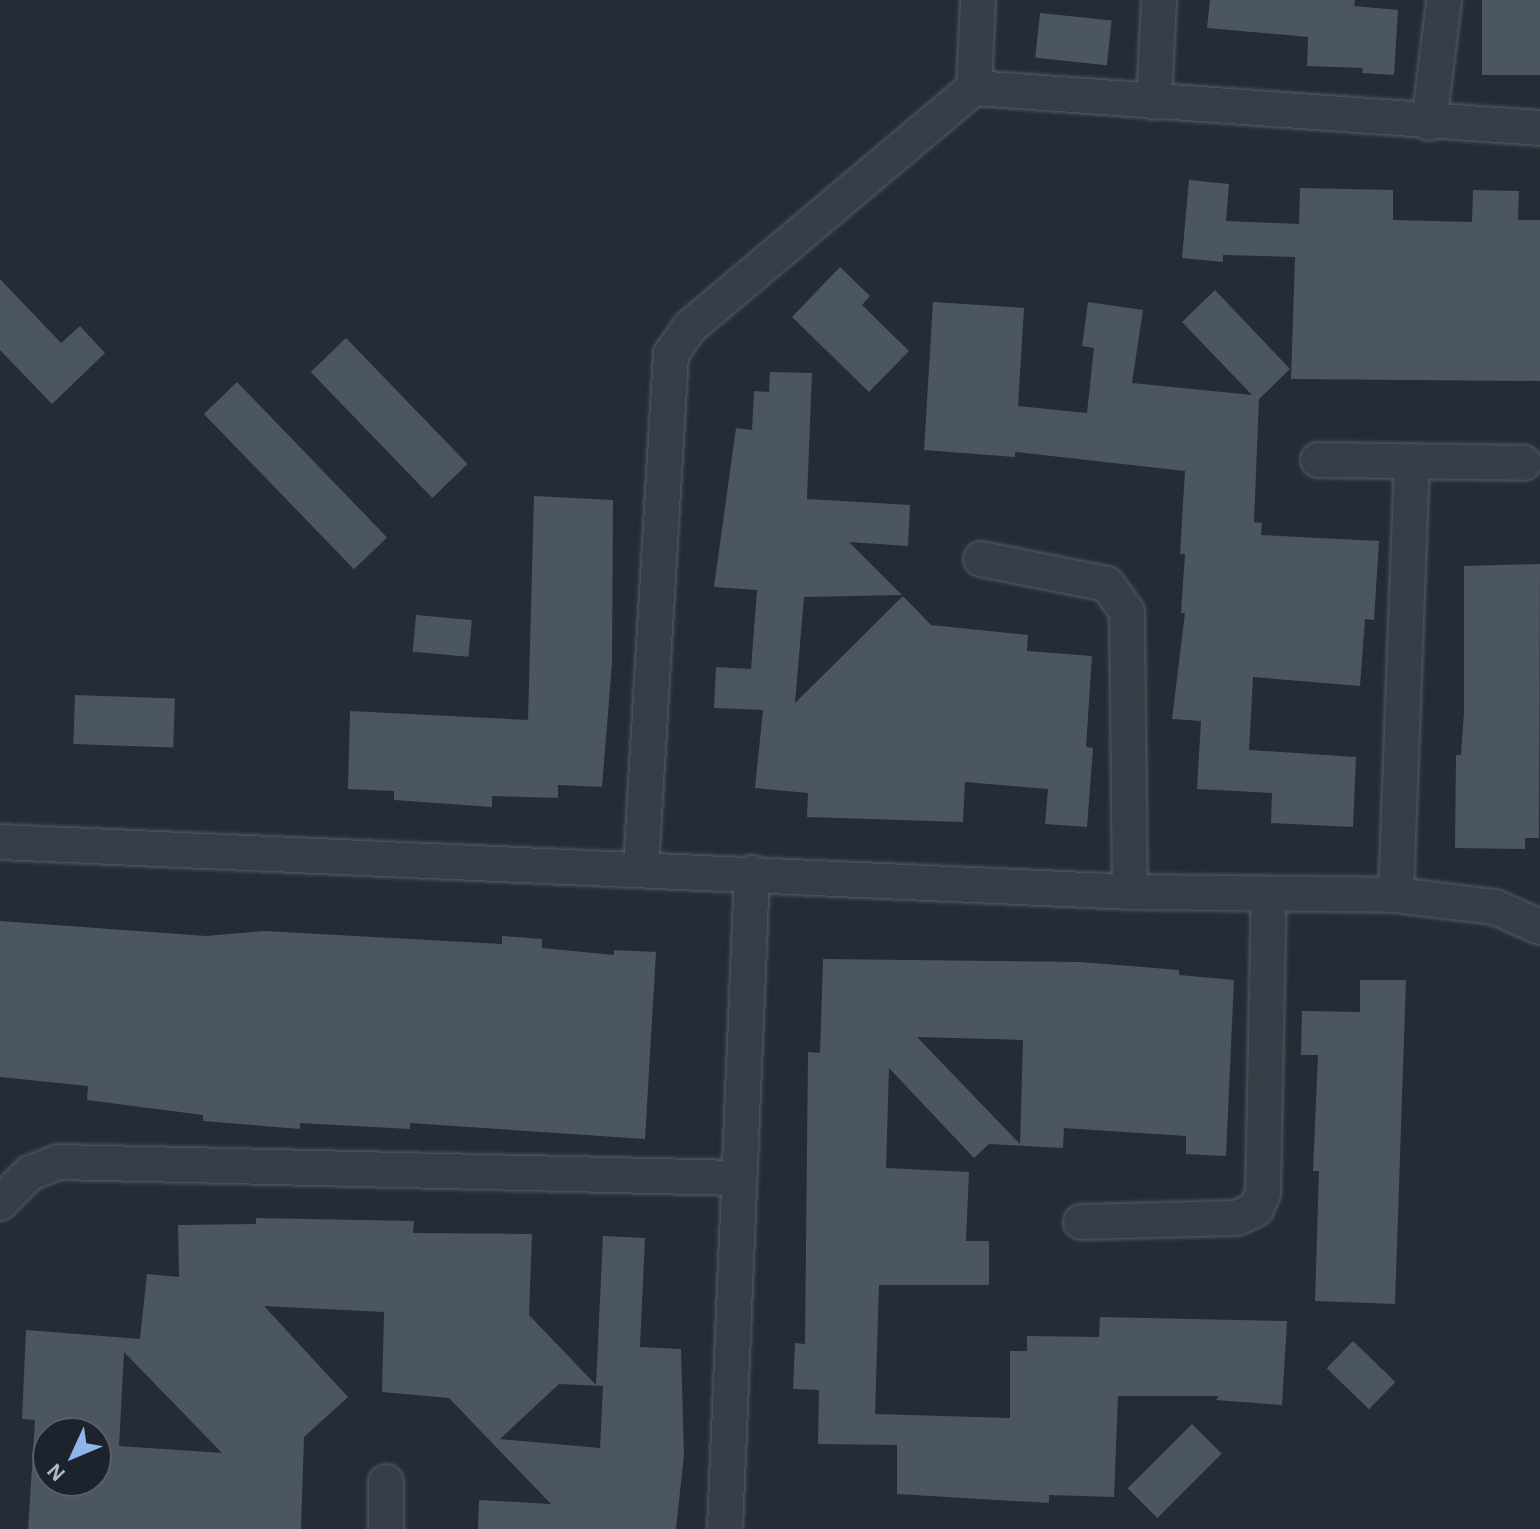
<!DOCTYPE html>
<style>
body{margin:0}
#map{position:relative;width:1540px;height:1529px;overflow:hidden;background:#242c36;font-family:"Alegreya Sans",sans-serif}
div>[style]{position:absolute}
.building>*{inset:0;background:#4c5662;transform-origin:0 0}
.roads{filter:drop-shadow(0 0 2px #555c65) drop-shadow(0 0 2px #555c65)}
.street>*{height:34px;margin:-17px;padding:0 17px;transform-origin:17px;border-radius:17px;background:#373e47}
span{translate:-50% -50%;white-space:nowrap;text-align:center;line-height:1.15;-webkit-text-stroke:6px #1c232c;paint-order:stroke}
.north{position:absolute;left:32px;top:1417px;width:80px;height:80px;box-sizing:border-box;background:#1c232c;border:2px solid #585f68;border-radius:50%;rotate:226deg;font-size:22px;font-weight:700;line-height:32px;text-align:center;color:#b2b9c3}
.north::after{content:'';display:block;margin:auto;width:28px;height:36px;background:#8fb5eb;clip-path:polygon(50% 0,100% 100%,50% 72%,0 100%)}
</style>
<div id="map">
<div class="building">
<div style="clip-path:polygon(1210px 0,1355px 0,1354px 6px,1398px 10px,1394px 75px,1362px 73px,1363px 68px,1307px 66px,1308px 37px,1207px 28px)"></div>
<div style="left:1482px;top:0;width:58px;height:75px"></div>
<div style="left:1040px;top:13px;width:72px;height:45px;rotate:6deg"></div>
<div style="clip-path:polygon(1189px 180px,1229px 184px,1226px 221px,1299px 224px,1300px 188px,1393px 190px,1393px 220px,1472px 222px,1473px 190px,1519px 191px,1518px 220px,1540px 220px,1540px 381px,1291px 379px,1295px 257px,1223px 255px,1223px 262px,1182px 258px)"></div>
<div style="clip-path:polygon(840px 267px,870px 296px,862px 305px,909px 351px,869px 392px,792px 317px)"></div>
<div style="clip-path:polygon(0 279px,61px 343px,80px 326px,105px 353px,52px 404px,0 350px)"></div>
<div style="clip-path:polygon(1215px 290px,1290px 369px,1259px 399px,1254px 522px,1262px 523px,1261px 535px,1379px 541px,1374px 620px,1365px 619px,1360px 686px,1253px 677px,1249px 750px,1356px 757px,1353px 827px,1271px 823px,1272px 793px,1197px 789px,1201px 721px,1172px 719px,1185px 613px,1181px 613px,1185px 554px,1180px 554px,1185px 471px,1015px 452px,1015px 457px,924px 450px,933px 302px,1024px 308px,1018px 406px,1087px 413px,1094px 348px,1082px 346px,1088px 302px,1143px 310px,1132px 383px,1252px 395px,1182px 322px)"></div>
<div style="left:346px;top:338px;width:175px;height:49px;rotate:46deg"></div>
<div style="clip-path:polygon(770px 372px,812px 373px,807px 499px,910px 505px,908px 546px,849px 542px,902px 595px,804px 597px,795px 703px,903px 596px,931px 625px,1028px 635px,1027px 651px,1092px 656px,1086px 747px,1093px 748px,1087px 827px,1045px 824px,1048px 789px,965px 782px,963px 822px,807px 817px,808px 793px,755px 788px,763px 710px,714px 708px,716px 667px,751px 669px,757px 590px,714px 587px,736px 428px,752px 430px,754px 391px,769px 392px)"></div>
<div style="left:237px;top:382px;width:216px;height:46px;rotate:46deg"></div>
<div style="clip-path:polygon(534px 496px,613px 500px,612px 663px,602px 787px,558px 785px,558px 798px,492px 796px,492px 807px,394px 800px,394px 791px,348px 789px,350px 711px,528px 720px)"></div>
<div style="clip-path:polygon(1540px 564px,1539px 838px,1525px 838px,1525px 849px,1455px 848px,1456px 755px,1461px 755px,1464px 712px,1464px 566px)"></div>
<div style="left:416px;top:615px;width:56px;height:37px;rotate:5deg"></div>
<div style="left:75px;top:695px;width:100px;height:49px;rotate:2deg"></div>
<div style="clip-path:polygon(0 921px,206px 936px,264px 931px,502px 944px,502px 936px,542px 939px,542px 948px,614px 955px,614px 950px,656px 952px,645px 1139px,410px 1123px,410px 1129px,300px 1123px,300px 1129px,203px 1121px,203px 1115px,87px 1100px,88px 1086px,0 1077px)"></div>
<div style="clip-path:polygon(evenodd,823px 959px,1081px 962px,1179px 970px,1179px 975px,1234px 980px,1226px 1156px,1186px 1154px,1186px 1136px,1064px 1128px,1063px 1148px,989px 1144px,974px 1158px,889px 1068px,886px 1168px,969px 1172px,966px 1241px,989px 1241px,989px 1285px,879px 1285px,875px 1414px,1010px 1418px,1010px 1351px,1027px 1351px,1027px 1336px,1099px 1337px,1100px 1317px,1287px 1321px,1282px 1405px,1216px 1400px,1219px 1396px,1118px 1396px,1114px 1497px,1049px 1495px,1049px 1503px,897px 1494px,897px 1445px,818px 1444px,819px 1390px,793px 1389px,795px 1343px,805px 1344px,808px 1052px,820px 1053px,823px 959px,917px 1037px,1023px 1040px,1020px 1144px,917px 1037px)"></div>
<div style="clip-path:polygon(1360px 980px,1406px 980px,1395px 1304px,1315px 1301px,1319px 1171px,1313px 1171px,1318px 1055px,1301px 1055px,1302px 1011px,1360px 1012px)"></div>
<div style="clip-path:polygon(evenodd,256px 1218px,414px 1221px,413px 1233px,532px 1234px,529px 1315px,596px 1385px,603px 1236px,645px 1238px,640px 1347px,681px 1349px,684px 1455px,676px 1529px,478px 1529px,479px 1500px,551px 1504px,449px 1398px,382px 1392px,384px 1312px,264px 1306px,348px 1397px,304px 1437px,301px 1529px,28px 1529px,35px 1420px,22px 1419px,26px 1330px,140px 1339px,147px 1274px,179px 1277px,178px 1225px,256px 1224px,256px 1218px,124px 1352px,222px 1453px,119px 1446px,124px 1352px,256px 1218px,559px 1384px,603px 1386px,600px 1448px,500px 1439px,559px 1384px,256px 1218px,48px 1433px,96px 1433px,96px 1481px,48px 1481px,48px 1433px)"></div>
<div style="left:1353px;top:1341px;width:59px;height:38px;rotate:44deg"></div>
<div style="left:1192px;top:1424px;width:42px;height:91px;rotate:45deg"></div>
</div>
<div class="roads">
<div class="street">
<div style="left:978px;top:0;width:88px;rotate:92.6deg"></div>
<div style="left:974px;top:88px;width:567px;rotate:4.04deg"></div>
<div style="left:1154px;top:102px;width:102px;rotate:-87.2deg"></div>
<div style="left:1429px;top:123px;width:124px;rotate:-83deg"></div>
<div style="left:1318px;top:460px;width:206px;rotate:0.8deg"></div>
<div style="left:981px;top:559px;width:128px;rotate:11.2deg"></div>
<div style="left:1107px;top:584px;width:34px;rotate:54deg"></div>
<div style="left:1127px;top:612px;width:280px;rotate:89.4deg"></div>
<div style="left:0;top:842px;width:1131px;rotate:2.53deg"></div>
<div style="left:1130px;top:892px;width:266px;rotate:0.6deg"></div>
<div style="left:1396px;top:895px;width:100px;rotate:6.9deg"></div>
<div style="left:1495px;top:907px;width:49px;rotate:24deg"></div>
<div style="left:641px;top:868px;width:515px;rotate:-86.66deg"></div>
<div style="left:671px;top:354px;width:33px;rotate:-55deg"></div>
<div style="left:690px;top:327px;width:371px;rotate:-40.1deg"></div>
<div style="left:1396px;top:895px;width:434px;rotate:-87.9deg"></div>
<div style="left:0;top:1203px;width:42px;rotate:-45deg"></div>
<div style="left:30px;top:1173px;width:31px;rotate:-21deg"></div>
<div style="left:59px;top:1162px;width:679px;rotate:1.35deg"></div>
<div style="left:1081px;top:1222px;width:156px;rotate:-1.5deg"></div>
<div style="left:1237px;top:1218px;width:21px;rotate:-25deg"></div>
<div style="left:1256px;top:1209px;width:17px;rotate:-66deg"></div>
<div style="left:1263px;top:1193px;width:299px;rotate:-88.9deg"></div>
<div style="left:386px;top:1482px;width:47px;rotate:90deg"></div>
<div style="left:725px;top:1529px;width:657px;rotate:-87.64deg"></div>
</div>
</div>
<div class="north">N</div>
</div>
